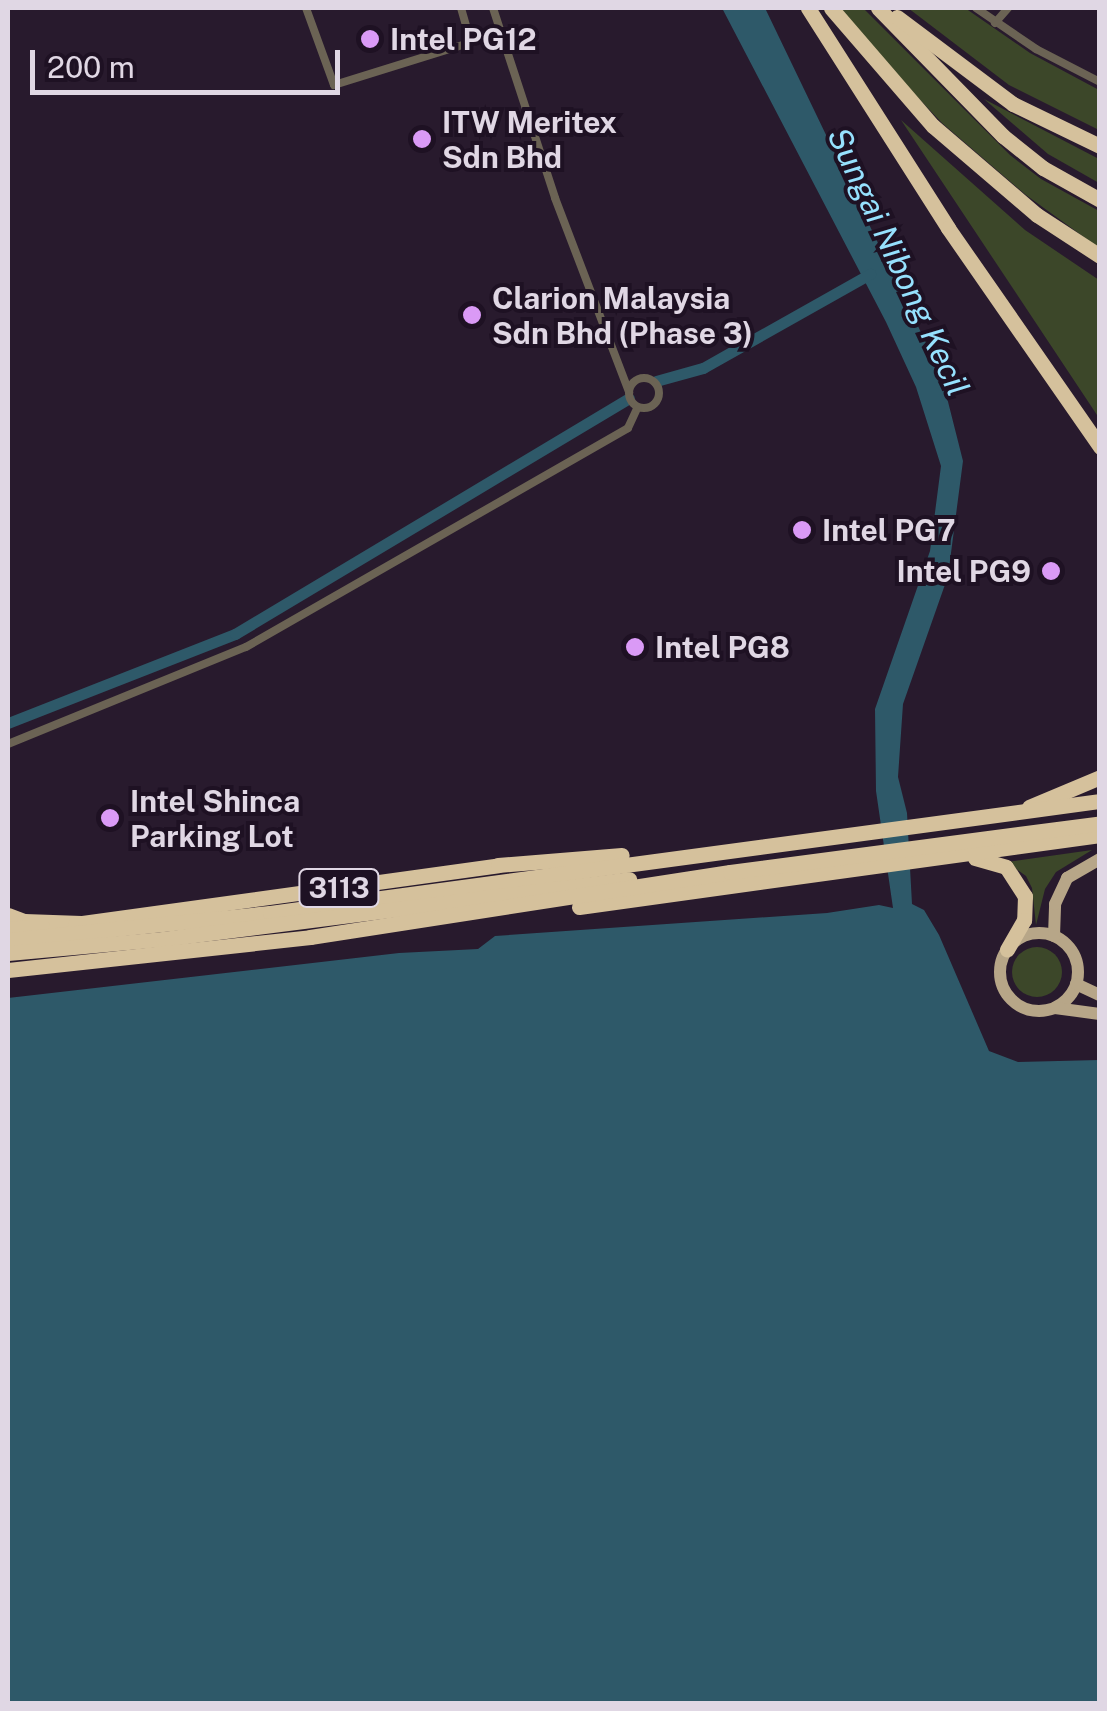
<!DOCTYPE html>
<style>
body{margin:0}
#map{position:relative;width:1107px;height:1711px;overflow:hidden;background:#281a2d;font-family:"Public Sans",sans-serif}
div>[style]{position:absolute}
.green>*{inset:0;background:#3c4729}
.round{border-radius:50%}
.water>*{inset:0;background:#2e5969}
.canal>*{height:11px;margin:-5.5px;padding:0 5.5px;transform-origin:5.5px;border-radius:5.5px;background:#2e5969}
.street>*{height:8px;margin:-4px;padding:0 4px;transform-origin:4px;border-radius:4px;background:#6b6354}
.street>.ring{margin:-4px;padding:0;box-sizing:content-box;background:none;border:8px solid #6b6354;border-radius:50%}
.primary>*{height:12px;margin:-6px;padding:0 6px;transform-origin:6px;border-radius:6px;background:#b7a688}
.primary>.ring{margin:-6px;padding:0;box-sizing:content-box;background:none;border:12px solid #b7a688;border-radius:50%}
.highway>*{height:15px;margin:-7.5px;padding:0 7.5px;transform-origin:7.5px;border-radius:7.5px;background:#d5c19c}
.dots>*{width:28px;height:28px;translate:-50% -50%;box-sizing:border-box;border:5px solid #1e1123;border-radius:50%}
span{translate:-50% -50%;white-space:nowrap;text-align:center;line-height:1.15;-webkit-text-stroke:8px #1e1123;paint-order:stroke}
.shield-label span{padding:2px 8px;background:#1e1123;border:2px solid;border-radius:8px;-webkit-text-stroke-width:0}
.shield-label{font-size:28px;color:#e0d7e4;font-weight:700}
.poi-label{font-size:30px;color:#e0d7e4;font-weight:700}
.left{translate:0 -50%;text-align:left}
.right{translate:-100% -50%;text-align:right}
.water-label{font-size:32px;color:#96e1fe;font-style:italic}
.frame{position:absolute;inset:0;border:10px solid #e0d7e4;pointer-events:none}
.scale{position:absolute;left:30px;top:50px;width:310px;height:45px;box-sizing:border-box;border:5px solid #e0d7e4;border-top:0;padding-left:12px;font-size:30px;line-height:35px;white-space:nowrap;color:#e0d7e4;-webkit-text-stroke:8px #1e1123;paint-order:stroke}
</style>
<div id="map">
<div class="green">
<div style="clip-path:polygon(841px 8px,863px 8px,1010px 155px,1041px 179px,1099px 211px,1099px 248px,1026px 195px,942px 123px,873px 50px)"></div>
<div style="clip-path:polygon(908px 8px,965px 8px,1030px 53px,1099px 90px,1099px 130px,1009px 85px)"></div>
<div style="clip-path:polygon(984px 99px,1099px 159px,1099px 183px,1048px 154px)"></div>
<div style="clip-path:polygon(901px 120px,1025px 230px,1099px 280px,1099px 418px)"></div>
<div style="clip-path:polygon(1092px 850px,1056px 872px,1045px 889px,1036px 925px,1032px 888px,1026px 876px,1007px 862px)"></div>
<div class="round" style="left:1012px;top:947px;width:50px;height:50px"></div>
</div>
<div class="water">
<div style="clip-path:polygon(722px 8px,765px 8px,941px 374px,963px 461px,948px 576px,903px 704px,898px 777px,907px 813px,912px 904px,924px 910px,939px 935px,989px 1051px,1018px 1062px,1099px 1060px,1099px 1703px,8px 1704px,8px 998px,399px 953px,478px 949px,495px 936px,827px 913px,879px 905px,893px 908px,876px 791px,875px 709px,930px 551px,941px 466px,916px 387px,886px 322px)"></div>
</div>
<div class="canal">
<div style="left:656px;top:381px;width:49px;rotate:-15.5deg"></div>
<div style="left:703px;top:368px;width:192px;rotate:-29.4deg"></div>
<div style="left:8px;top:723px;width:244px;rotate:-21.4deg"></div>
<div style="left:235px;top:634px;width:459px;rotate:-30.9deg"></div>
</div>
<div class="street">
<div style="left:306px;top:8px;width:82px;rotate:70deg"></div>
<div style="left:334px;top:85px;width:175px;rotate:-17.3deg"></div>
<div style="left:461px;top:8px;width:35px;rotate:74deg"></div>
<div style="left:493px;top:8px;width:200px;rotate:71.9deg"></div>
<div style="left:555px;top:198px;width:208px;rotate:69.1deg"></div>
<div style="left:976px;top:8px;width:73px;rotate:34.3deg"></div>
<div style="left:1036px;top:49px;width:72px;rotate:27.3deg"></div>
<div style="left:995px;top:23px;width:20px;rotate:-49deg"></div>
<div class="ring" style="left:629px;top:378px;width:22px;height:22px"></div>
<div style="left:8px;top:744px;width:257px;rotate:-22.2deg"></div>
<div style="left:246px;top:647px;width:440px;rotate:-29.8deg"></div>
<div style="left:628px;top:428px;width:23px;rotate:-65deg"></div>
</div>
<div class="primary">
<div class="ring" style="left:1000px;top:933px;width:66px;height:66px"></div>
<div style="left:1054px;top:936px;width:32px;rotate:-88deg"></div>
<div style="left:1055px;top:904px;width:29px;rotate:-65deg"></div>
<div style="left:1067px;top:878px;width:38px;rotate:-30deg"></div>
<div style="left:1076px;top:984px;width:26px;rotate:25deg"></div>
<div style="left:1055px;top:1008px;width:45px;rotate:7.6deg"></div>
</div>
<div class="highway">
<div style="left:808px;top:8px;width:261px;rotate:57.5deg"></div>
<div style="left:948px;top:228px;width:267px;rotate:55.2deg"></div>
<div style="left:831px;top:8px;width:156px;rotate:49.2deg"></div>
<div style="left:933px;top:126px;width:137px;rotate:40.6deg"></div>
<div style="left:1037px;top:215px;width:75px;rotate:33.1deg"></div>
<div style="left:878px;top:8px;width:179px;rotate:45.7deg"></div>
<div style="left:1003px;top:136px;width:51px;rotate:38.7deg"></div>
<div style="left:1043px;top:168px;width:65px;rotate:29.3deg"></div>
<div style="left:897px;top:17px;width:145px;rotate:36.9deg"></div>
<div style="left:1013px;top:104px;width:97px;rotate:25.8deg"></div>
<div style="left:1029px;top:807px;width:77px;rotate:-22.9deg"></div>
<div style="left:975px;top:858px;width:32px;rotate:16deg"></div>
<div style="left:1006px;top:867px;width:35px;rotate:57deg"></div>
<div style="left:1025px;top:896px;width:24px;rotate:92deg"></div>
<div style="left:1024px;top:920px;width:34px;rotate:120deg"></div>
<div style="left:579px;top:907px;width:526px;rotate:-7.87deg"></div>
<div style="left:8px;top:915px;width:17px;rotate:21deg"></div>
<div style="left:24px;top:921px;width:57px;rotate:2deg"></div>
<div style="left:75px;top:924px;width:427px;rotate:-7.9deg"></div>
<div style="left:498px;top:865px;width:124px;rotate:-4.6deg"></div>
<div style="left:8px;top:929px;width:34px;rotate:-5deg"></div>
<div style="left:8px;top:940px;width:263px;rotate:-5.9deg"></div>
<div style="left:270px;top:913px;width:838px;rotate:-7.69deg"></div>
<div style="left:8px;top:953px;width:156px;rotate:-5.2deg"></div>
<div style="left:163px;top:939px;width:470px;rotate:-7.3deg"></div>
<div style="left:8px;top:970px;width:304px;rotate:-6.2deg"></div>
<div style="left:310px;top:937px;width:425px;rotate:-8.8deg"></div>
<div style="left:730px;top:872px;width:373px;rotate:-7.5deg"></div>
</div>
<div class="dots">
<div style="left:370px;top:39px;background:#da9af6"></div>
<div style="left:422px;top:139px;background:#da9af6"></div>
<div style="left:472px;top:315px;background:#da9af6"></div>
<div style="left:802px;top:530px;background:#da9af6"></div>
<div style="left:1051px;top:571px;background:#da9af6"></div>
<div style="left:635px;top:647px;background:#da9af6"></div>
<div style="left:110px;top:818px;background:#da9af6"></div>
</div>
<div class="shield-label">
<span style="left:339px;top:888px">3113</span>
</div>
<div class="poi-label">
<span class="left" style="left:390px;top:39px">Intel PG12</span>
<span class="left" style="left:442px;top:139px">ITW Meritex<br>Sdn Bhd</span>
<span class="left" style="left:492px;top:315px">Clarion Malaysia<br>Sdn Bhd (Phase 3)</span>
<span class="left" style="left:822px;top:530px">Intel PG7</span>
<span class="right" style="left:1031px;top:571px">Intel PG9</span>
<span class="left" style="left:655px;top:647px">Intel PG8</span>
<span class="left" style="left:130px;top:818px">Intel Shinca<br>Parking Lot</span>
</div>
<div class="water-label">
<span style="left:898px;top:262px;rotate:65deg">Sungai Nibong Kecil</span>
</div>
<div class="frame"></div>
<div class="scale">200 m</div>
</div>
